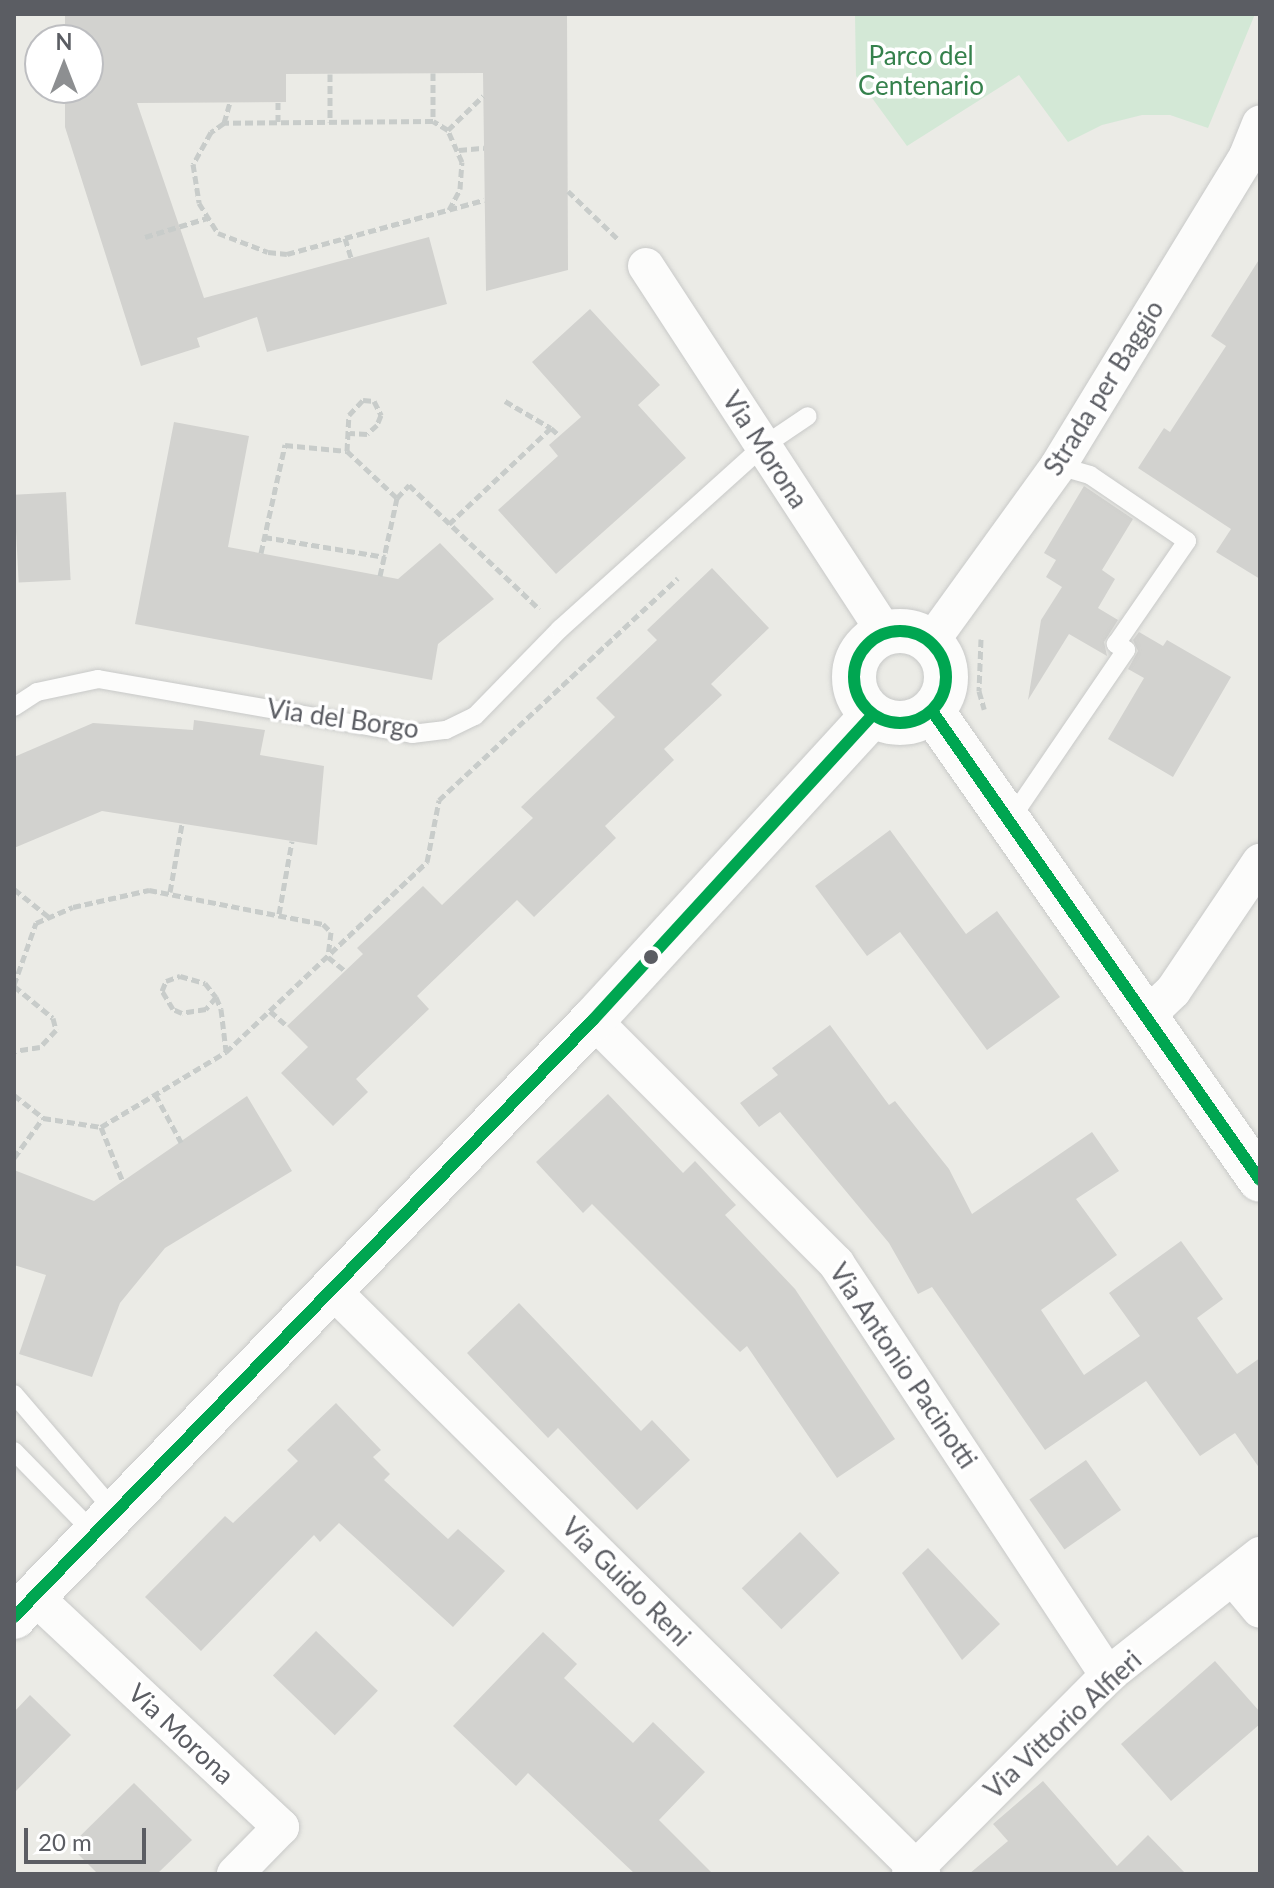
<!DOCTYPE html>
<style>
body{margin:0}
#map{position:relative;width:1274px;height:1888px;overflow:hidden;background:#ebebe6;font-family:Lato,sans-serif}
div>[style]{position:absolute}
.green>*{inset:0;background:#d3e8d6}
.building>*{inset:0;background:#d2d2cf;transform-origin:0 0}
.path>*{height:5px;margin-top:-2.5px;transform-origin:0;background:repeating-linear-gradient(90deg,#c8ccca 0 8px,transparent 0 12px)}
.roads{filter:drop-shadow(0 0 2px #c8c9c8) drop-shadow(0 0 2px #c8c9c8)}
.lane>*{height:18px;margin:-9px;padding:0 9px;transform-origin:9px;border-radius:9px;background:#fcfcfb}
.street>*{height:36px;margin:-18px;padding:0 18px;transform-origin:18px;border-radius:18px;background:#fcfcfb}
.secondary>*{height:44px;margin:-22px;padding:0 22px;transform-origin:22px;border-radius:22px;background:#fcfcfb}
.secondary>.ring{margin:-22px;padding:0;box-sizing:content-box;background:none;border:44px solid #fcfcfb;border-radius:50%}
.bus-1>*{height:12px;margin:-6px;padding:0 6px;transform-origin:6px;border-radius:6px;background:#00a651}
.bus-1>.ring{margin:-6px;padding:0;box-sizing:content-box;background:none;border:12px solid #00a651;border-radius:50%}
.dots>*{width:22px;height:22px;translate:-50% -50%;box-sizing:border-box;border:4px solid #fff;border-radius:50%}
span{translate:-50% -50%;white-space:nowrap;text-align:center;line-height:1.15;-webkit-text-stroke:7px #fff;paint-order:stroke}
.park-label{font-size:26px;color:#35814c}
.street-label{font-size:26px;color:#5b5d63}
.frame{position:absolute;inset:0;border:16px solid #5b5d63;pointer-events:none}
.north{position:absolute;left:24px;top:24px;width:80px;height:80px;box-sizing:border-box;background:#fff;border:2px solid #bdbec1;border-radius:50%;rotate:0deg;font-size:22px;font-weight:700;line-height:32px;text-align:center;color:#5b5d63}
.north::after{content:'';display:block;margin:auto;width:28px;height:36px;background:#8d8f91;clip-path:polygon(50% 0,100% 100%,50% 72%,0 100%)}
.scale{position:absolute;left:24px;top:1828px;width:122px;height:36px;box-sizing:border-box;border:4px solid #5b5d63;border-top:0;padding-left:10px;font-size:24px;line-height:28px;white-space:nowrap;color:#5b5d63;-webkit-text-stroke:6px #fff;paint-order:stroke}
</style>
<div id="map">
<div class="green">
<div style="clip-path:polygon(855px 14px,1255px 14px,1208px 128px,1170px 115px,1142px 115px,1102px 125px,1068px 142px,1019px 75px,907px 146px,856px 76px)"></div>
</div>
<div class="building">
<div style="clip-path:polygon(65px 14px,567px 14px,568px 270px,486px 291px,483px 73px,286px 74px,286px 102px,137px 103px,204px 298px,429px 237px,447px 304px,267px 352px,257px 317px,197px 338px,200px 347px,141px 366px,65px 127px,65px 88px,88px 88px,88px 40px,65px 40px)"></div>
<div style="clip-path:polygon(1260px 258px,1260px 579px,1216px 552px,1231px 529px,1138px 468px,1164px 428px,1170px 432px,1226px 346px,1211px 336px)"></div>
<div style="clip-path:polygon(590px 309px,660px 385px,638px 405px,686px 458px,556px 574px,498px 510px,558px 456px,549px 445px,581px 417px,532px 362px)"></div>
<div style="clip-path:polygon(174px 422px,249px 436px,228px 547px,398px 579px,440px 543px,494px 599px,438px 644px,432px 680px,135px 624px)"></div>
<div style="clip-path:polygon(1084px 486px,1133px 519px,1102px 570px,1115px 579px,1098px 608px,1118px 620px,1104px 642px,1107px 656px,1069px 634px,1028px 700px,1041px 620px,1062px 587px,1046px 577px,1056px 560px,1044px 553px)"></div>
<div style="left:66px;top:492px;width:88px;height:52px;rotate:87deg"></div>
<div style="clip-path:polygon(712px 568px,769px 628px,711px 684px,722px 695px,664px 749px,674px 760px,605px 826px,616px 838px,534px 917px,517px 900px,417px 996px,429px 1009px,356px 1079px,368px 1092px,333px 1126px,281px 1073px,308px 1047px,287px 1026px,363px 954px,357px 948px,423px 886px,442px 905px,533px 818px,521px 807px,615px 717px,596px 698px,657px 640px,647px 630px)"></div>
<div style="clip-path:polygon(1139px 632px,1163px 646px,1167px 640px,1231px 677px,1173px 777px,1108px 739px,1144px 678px,1128px 669px,1138px 651px,1133px 640px)"></div>
<div style="clip-path:polygon(194px 720px,265px 730px,260px 755px,324px 766px,317px 845px,102px 811px,14px 848px,14px 757px,93px 723px,193px 730px)"></div>
<div style="clip-path:polygon(890px 830px,966px 934px,997px 911px,1060px 997px,987px 1050px,900px 932px,867px 956px,815px 886px)"></div>
<div style="clip-path:polygon(830px 1025px,889px 1105px,895px 1101px,949px 1169px,972px 1214px,1092px 1132px,1119px 1171px,1076px 1199px,1117px 1255px,1041px 1310px,1084px 1375px,1140px 1336px,1109px 1293px,1181px 1241px,1223px 1299px,1197px 1318px,1237px 1374px,1260px 1358px,1260px 1469px,1235px 1433px,1200px 1456px,1146px 1381px,1045px 1450px,932px 1287px,918px 1294px,889px 1243px,780px 1112px,759px 1127px,740px 1103px,778px 1075px,772px 1068px)"></div>
<div style="clip-path:polygon(608px 1094px,683px 1173px,695px 1161px,736px 1205px,725px 1215px,795px 1289px,895px 1439px,837px 1478px,747px 1346px,740px 1352px,592px 1204px,583px 1213px,536px 1162px)"></div>
<div style="clip-path:polygon(247px 1096px,292px 1171px,165px 1248px,120px 1303px,92px 1377px,19px 1354px,46px 1275px,14px 1265px,14px 1170px,94px 1201px)"></div>
<div style="clip-path:polygon(519px 1303px,641px 1431px,652px 1420px,690px 1460px,637px 1510px,558px 1428px,548px 1438px,467px 1353px)"></div>
<div style="clip-path:polygon(336px 1403px,381px 1450px,373px 1457px,390px 1474px,384px 1480px,448px 1539px,458px 1529px,505px 1571px,453px 1627px,339px 1523px,320px 1542px,314px 1535px,201px 1651px,145px 1597px,225px 1516px,233px 1523px,298px 1461px,287px 1450px)"></div>
<div style="left:1086px;top:1460px;width:61px;height:69px;rotate:55deg"></div>
<div style="left:800px;top:1532px;width:57px;height:81px;rotate:46deg"></div>
<div style="clip-path:polygon(928px 1548px,1000px 1624px,962px 1660px,902px 1573px)"></div>
<div style="left:316px;top:1631px;width:86px;height:62px;rotate:44deg"></div>
<div style="clip-path:polygon(543px 1632px,577px 1664px,564px 1678px,633px 1743px,653px 1722px,705px 1772px,659px 1820px,713px 1874px,635px 1874px,528px 1773px,516px 1786px,453px 1726px)"></div>
<div style="clip-path:polygon(1215px 1661px,1260px 1712px,1260px 1724px,1171px 1801px,1121px 1744px)"></div>
<div style="clip-path:polygon(30px 1695px,71px 1735px,14px 1793px,14px 1712px)"></div>
<div style="clip-path:polygon(1043px 1781px,1117px 1866px,1148px 1835px,1186px 1874px,969px 1874px,1008px 1841px,993px 1824px)"></div>
<div style="clip-path:polygon(134px 1783px,192px 1840px,157px 1874px,98px 1874px,70px 1846px)"></div>
</div>
<div class="path">
<div style="left:433px;top:73px;width:48px;rotate:90deg"></div>
<div style="left:330px;top:74px;width:48px;rotate:90deg"></div>
<div style="left:278px;top:102px;width:20px;rotate:90deg"></div>
<div style="left:224px;top:123px;width:22px;rotate:-74deg"></div>
<div style="left:448px;top:130px;width:49px;rotate:-44.2deg"></div>
<div style="left:459px;top:150px;width:25px;rotate:-5deg"></div>
<div style="left:568px;top:191px;width:71px;rotate:43.9deg"></div>
<div style="left:449px;top:210px;width:24px;rotate:-62deg"></div>
<div style="left:460px;top:189px;width:27px;rotate:-86deg"></div>
<div style="left:462px;top:162px;width:35px;rotate:-114deg"></div>
<div style="left:448px;top:130px;width:17px;rotate:-149deg"></div>
<div style="left:433px;top:121px;width:209px;rotate:179.5deg"></div>
<div style="left:224px;top:123px;width:16px;rotate:145deg"></div>
<div style="left:211px;top:132px;width:37px;rotate:119deg"></div>
<div style="left:193px;top:164px;width:39px;rotate:81deg"></div>
<div style="left:199px;top:203px;width:36px;rotate:58deg"></div>
<div style="left:218px;top:233px;width:53px;rotate:20.8deg"></div>
<div style="left:268px;top:252px;width:19px;rotate:6deg"></div>
<div style="left:287px;top:254px;width:60px;rotate:-15.4deg"></div>
<div style="left:345px;top:238px;width:144px;rotate:-15.3deg"></div>
<div style="left:145px;top:237px;width:65px;rotate:-17deg"></div>
<div style="left:345px;top:238px;width:21px;rotate:73deg"></div>
<div style="left:505px;top:401px;width:53px;rotate:30.4deg"></div>
<div style="left:347px;top:451px;width:36px;rotate:-87deg"></div>
<div style="left:349px;top:415px;width:21px;rotate:-47deg"></div>
<div style="left:363px;top:400px;width:11px;rotate:5deg"></div>
<div style="left:374px;top:401px;width:16px;rotate:63deg"></div>
<div style="left:381px;top:415px;width:11px;rotate:112deg"></div>
<div style="left:377px;top:425px;width:13px;rotate:138deg"></div>
<div style="left:367px;top:434px;width:17px;rotate:-177deg"></div>
<div style="left:449px;top:524px;width:140px;rotate:-43.3deg"></div>
<div style="left:551px;top:428px;width:12px;rotate:42deg"></div>
<div style="left:264px;top:537px;width:123px;rotate:9.4deg"></div>
<div style="left:261px;top:553px;width:111px;rotate:-77.5deg"></div>
<div style="left:285px;top:445px;width:62px;rotate:5.5deg"></div>
<div style="left:347px;top:451px;width:69px;rotate:43.2deg"></div>
<div style="left:380px;top:576px;width:80px;rotate:-77.7deg"></div>
<div style="left:397px;top:498px;width:18px;rotate:-47deg"></div>
<div style="left:409px;top:485px;width:180px;rotate:43.6deg"></div>
<div style="left:981px;top:639px;width:52px;rotate:92.2deg"></div>
<div style="left:979px;top:691px;width:19px;rotate:74deg"></div>
<div style="left:14px;top:889px;width:45px;rotate:38.7deg"></div>
<div style="left:170px;top:892px;width:69px;rotate:-80deg"></div>
<div style="left:279px;top:914px;width:74px;rotate:-79.9deg"></div>
<div style="left:328px;top:957px;width:22px;rotate:39deg"></div>
<div style="left:14px;top:985px;width:66px;rotate:-70.5deg"></div>
<div style="left:36px;top:923px;width:40px;rotate:-23.4deg"></div>
<div style="left:73px;top:907px;width:78px;rotate:-12.6deg"></div>
<div style="left:149px;top:890px;width:177px;rotate:11.1deg"></div>
<div style="left:323px;top:924px;width:11px;rotate:45deg"></div>
<div style="left:331px;top:932px;width:24px;rotate:97deg"></div>
<div style="left:14px;top:986px;width:50px;rotate:39.4deg"></div>
<div style="left:53px;top:1018px;width:12px;rotate:76deg"></div>
<div style="left:56px;top:1030px;width:23px;rotate:133deg"></div>
<div style="left:40px;top:1047px;width:26px;rotate:171deg"></div>
<div style="left:216px;top:997px;width:16px;rotate:130deg"></div>
<div style="left:206px;top:1009px;width:24px;rotate:171deg"></div>
<div style="left:182px;top:1013px;width:10px;rotate:-156deg"></div>
<div style="left:173px;top:1009px;width:21px;rotate:-121deg"></div>
<div style="left:162px;top:991px;width:11px;rotate:-68deg"></div>
<div style="left:166px;top:981px;width:15px;rotate:-20deg"></div>
<div style="left:180px;top:976px;width:26px;rotate:16deg"></div>
<div style="left:205px;top:983px;width:18px;rotate:52deg"></div>
<div style="left:216px;top:997px;width:13px;rotate:67deg"></div>
<div style="left:221px;top:1009px;width:42px;rotate:83.2deg"></div>
<div style="left:270px;top:1011px;width:23px;rotate:41deg"></div>
<div style="left:155px;top:1094px;width:55px;rotate:61.6deg"></div>
<div style="left:14px;top:1095px;width:37px;rotate:38deg"></div>
<div style="left:43px;top:1118px;width:59px;rotate:8.8deg"></div>
<div style="left:101px;top:1127px;width:146px;rotate:-31deg"></div>
<div style="left:226px;top:1052px;width:277px;rotate:-43.4deg"></div>
<div style="left:427px;top:862px;width:63px;rotate:-79deg"></div>
<div style="left:439px;top:800px;width:326px;rotate:-42.9deg"></div>
<div style="left:101px;top:1127px;width:59px;rotate:68.2deg"></div>
<div style="left:14px;top:1158px;width:49px;rotate:-54.1deg"></div>
</div>
<div class="roads">
<div class="lane">
<div style="left:14px;top:707px;width:27px;rotate:-33deg"></div>
<div style="left:37px;top:692px;width:62px;rotate:-12deg"></div>
<div style="left:98px;top:679px;width:319px;rotate:9.9deg"></div>
<div style="left:412px;top:734px;width:34px;rotate:-7deg"></div>
<div style="left:446px;top:730px;width:32px;rotate:-26deg"></div>
<div style="left:475px;top:716px;width:122px;rotate:-45.7deg"></div>
<div style="left:560px;top:629px;width:272px;rotate:-42deg"></div>
<div style="left:762px;top:447px;width:55px;rotate:-34deg"></div>
<div style="left:1010px;top:820px;width:206px;rotate:-55.7deg"></div>
<div style="left:1126px;top:650px;width:12px;rotate:-149deg"></div>
<div style="left:1116px;top:644px;width:125px;rotate:-55.4deg"></div>
<div style="left:1187px;top:541px;width:117px;rotate:-145.8deg"></div>
<div style="left:1090px;top:475px;width:33px;rotate:-164deg"></div>
<div style="left:14px;top:1394px;width:155px;rotate:49.4deg"></div>
<div style="left:14px;top:1451px;width:116px;rotate:45.7deg"></div>
</div>
<div class="street">
<div style="left:646px;top:266px;width:438px;rotate:56.9deg"></div>
<div style="left:930px;top:643px;width:218px;rotate:-54.1deg"></div>
<div style="left:1058px;top:466px;width:363px;rotate:-58.6deg"></div>
<div style="left:1247px;top:156px;width:35px;rotate:-68deg"></div>
<div style="left:1148px;top:1015px;width:35px;rotate:-44deg"></div>
<div style="left:1173px;top:991px;width:156px;rotate:-56deg"></div>
<div style="left:593px;top:1020px;width:344px;rotate:45deg"></div>
<div style="left:836px;top:1263px;width:494px;rotate:56.6deg"></div>
<div style="left:331px;top:1289px;width:832px;rotate:44.71deg"></div>
<div style="left:1235px;top:1580px;width:39px;rotate:50deg"></div>
<div style="left:35px;top:1597px;width:337px;rotate:43.1deg"></div>
<div style="left:281px;top:1827px;width:66px;rotate:134.4deg"></div>
<div style="left:910px;top:1874px;width:281px;rotate:-45.1deg"></div>
<div style="left:1108px;top:1675px;width:194px;rotate:-38.3deg"></div>
</div>
<div class="secondary">
<div class="ring" style="left:854px;top:631px;width:48px;height:48px"></div>
<div style="left:932px;top:711px;width:572px;rotate:55.03deg"></div>
<div style="left:14px;top:1617px;width:832px;rotate:-45.88deg"></div>
<div style="left:593px;top:1020px;width:413px;rotate:-47.5deg"></div>
</div>
</div>
<div class="bus-1">
<div class="ring" style="left:854px;top:631px;width:80px;height:80px"></div>
<div style="left:932px;top:711px;width:572px;rotate:55.03deg"></div>
<div style="left:14px;top:1617px;width:832px;rotate:-45.88deg"></div>
<div style="left:593px;top:1020px;width:413px;rotate:-47.5deg"></div>
</div>
<div class="dots">
<div style="left:651px;top:957px;background:#5b5d63"></div>
</div>
<div class="park-label">
<span style="left:921px;top:71px">Parco del<br>Centenario</span>
</div>
<div class="street-label">
<span style="left:1104px;top:388px;rotate:-58deg">Strada per Baggio</span>
<span style="left:765px;top:450px;rotate:57deg">Via Morona</span>
<span style="left:343px;top:719px;rotate:8deg">Via del Borgo</span>
<span style="left:903px;top:1366px;rotate:56deg">Via Antonio Pacinotti</span>
<span style="left:626px;top:1582px;rotate:45deg">Via Guido Reni</span>
<span style="left:1063px;top:1725px;rotate:-43deg">Via Vittorio Alfieri</span>
<span style="left:181px;top:1734px;rotate:43deg">Via Morona</span>
</div>
<div class="frame"></div>
<div class="north">N</div>
<div class="scale">20 m</div>
</div>
